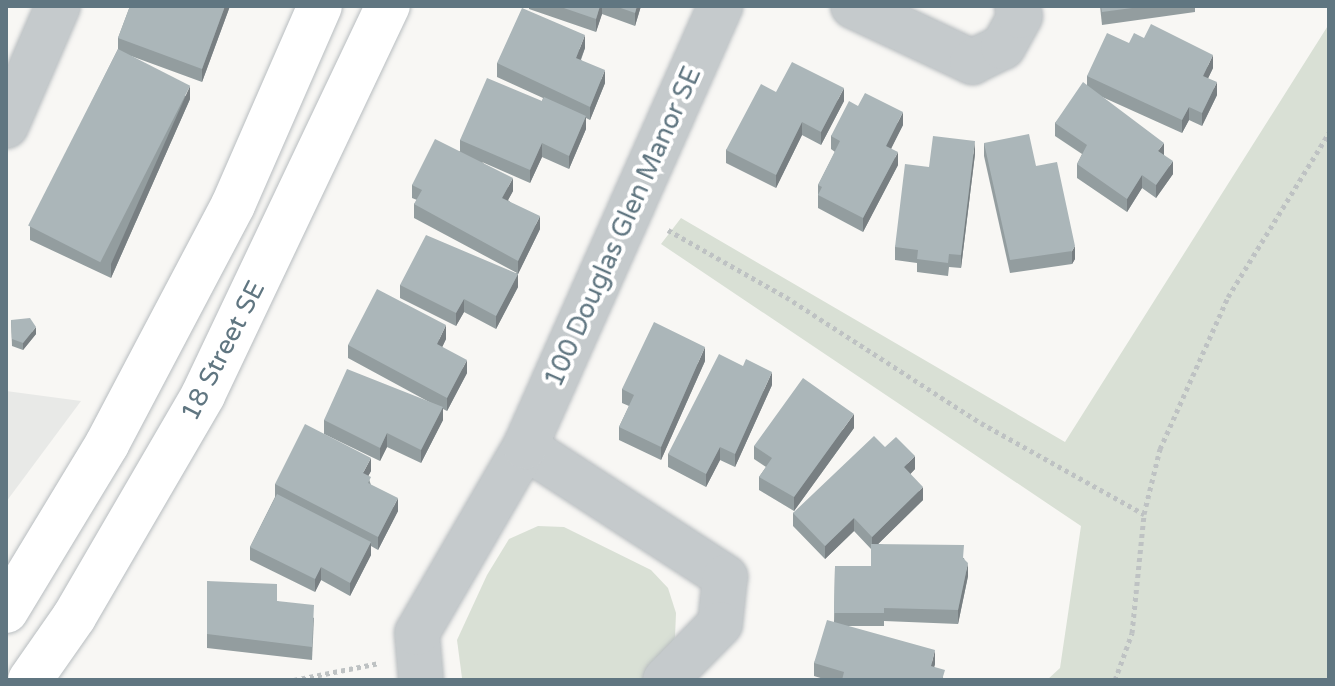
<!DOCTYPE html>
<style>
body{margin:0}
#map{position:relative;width:1335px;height:686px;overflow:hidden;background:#f8f7f4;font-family:"Varela Round",sans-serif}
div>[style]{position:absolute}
.built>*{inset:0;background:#e8e9e7}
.green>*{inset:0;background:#d9e0d5}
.path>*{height:5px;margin-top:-2.5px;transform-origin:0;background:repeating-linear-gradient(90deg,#bec2c3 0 4px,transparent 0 8px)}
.roads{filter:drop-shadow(0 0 2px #b8bdc0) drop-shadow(0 0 2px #b8bdc0)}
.minor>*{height:44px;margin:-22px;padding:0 22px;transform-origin:22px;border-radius:22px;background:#c5cacc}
.major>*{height:44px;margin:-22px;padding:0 22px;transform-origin:22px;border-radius:22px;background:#fff}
.wall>*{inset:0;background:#939d9f}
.shaded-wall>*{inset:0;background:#787f82}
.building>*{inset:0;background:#abb6b9;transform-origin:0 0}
span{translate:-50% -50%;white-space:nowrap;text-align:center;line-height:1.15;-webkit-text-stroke:8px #fff;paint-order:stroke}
.street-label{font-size:26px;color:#607681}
.frame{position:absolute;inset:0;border:8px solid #607681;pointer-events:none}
</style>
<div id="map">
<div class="built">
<div style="clip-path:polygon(6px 391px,81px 401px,6px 502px)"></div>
</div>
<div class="green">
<div style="clip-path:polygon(1329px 24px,1329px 680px,1047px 680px,1060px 668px,1081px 526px,661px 244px,681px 218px,1065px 442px)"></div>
<div style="clip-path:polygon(538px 526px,564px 527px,651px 570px,668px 588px,676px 613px,675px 637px,666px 656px,641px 680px,462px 678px,457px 640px,487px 575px,509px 539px)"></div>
</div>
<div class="path">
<div style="left:668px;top:230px;width:136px;rotate:29.6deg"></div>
<div style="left:786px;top:297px;width:232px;rotate:32.9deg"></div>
<div style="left:981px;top:423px;width:187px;rotate:29.2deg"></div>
<div style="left:294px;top:680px;width:87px;rotate:-11.3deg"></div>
<div style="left:1115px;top:680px;width:50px;rotate:-70.1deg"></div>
<div style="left:1132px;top:633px;width:120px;rotate:-84.2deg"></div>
<div style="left:1144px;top:514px;width:67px;rotate:-76.2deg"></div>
<div style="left:1160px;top:449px;width:167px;rotate:-65.9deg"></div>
<div style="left:1228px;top:297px;width:193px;rotate:-58.4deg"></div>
</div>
<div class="roads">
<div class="minor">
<div style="left:853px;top:6px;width:132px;rotate:25.2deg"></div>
<div style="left:972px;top:62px;width:34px;rotate:-26deg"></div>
<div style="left:1003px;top:47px;width:35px;rotate:-61deg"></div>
<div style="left:1020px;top:16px;width:10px;rotate:-107deg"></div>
<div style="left:6px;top:126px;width:131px;rotate:-66.6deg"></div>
<div style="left:525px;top:447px;width:239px;rotate:33deg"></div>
<div style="left:725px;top:577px;width:47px;rotate:96.1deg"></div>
<div style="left:720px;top:624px;width:78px;rotate:134.5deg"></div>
<div style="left:421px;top:680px;width:47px;rotate:-94.9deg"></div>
<div style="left:417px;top:633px;width:215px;rotate:-59.9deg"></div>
<div style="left:525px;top:447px;width:482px;rotate:-66.1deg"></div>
</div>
<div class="major">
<div style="left:6px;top:611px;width:195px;rotate:-58.8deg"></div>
<div style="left:107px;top:444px;width:270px;rotate:-62.2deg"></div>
<div style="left:233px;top:205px;width:217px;rotate:-66.4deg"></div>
<div style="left:30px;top:680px;width:77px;rotate:-55.1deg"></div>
<div style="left:74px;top:617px;width:257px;rotate:-59.8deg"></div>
<div style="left:203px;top:395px;width:431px;rotate:-64.6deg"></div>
</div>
</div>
<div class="wall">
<div style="clip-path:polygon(130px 6px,230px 6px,202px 82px,131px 56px,190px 99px,111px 278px,30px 240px,30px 226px,118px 49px,118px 38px)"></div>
<div style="clip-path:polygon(529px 6px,641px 6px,635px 26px,602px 14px,596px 32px,529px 9px)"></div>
<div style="clip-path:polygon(1100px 6px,1195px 6px,1195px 12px,1102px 25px)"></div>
<div style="clip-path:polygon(1129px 43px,1213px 68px,1208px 78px,1217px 95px,1202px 126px,1189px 120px,1182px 133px,1100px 96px,1164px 155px,1173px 174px,1156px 198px,1142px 188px,1127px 212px,1077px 178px,1077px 164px,1082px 154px,1055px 136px,1055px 123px,1087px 86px,1087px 76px)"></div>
<div style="clip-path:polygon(585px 48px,581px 60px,605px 83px,590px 120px,586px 118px,586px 129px,569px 169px,542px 157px,530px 183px,482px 162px,513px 191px,508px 200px,540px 229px,518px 274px,518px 287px,496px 329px,464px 312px,456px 326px,400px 298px,400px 285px,517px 273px,414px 218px,414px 204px,417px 200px,412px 198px,412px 185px,460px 151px,460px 140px,542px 101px,543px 98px,497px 77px,497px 63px)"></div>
<div style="clip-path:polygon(776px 92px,844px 101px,821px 145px,802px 135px,776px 188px,726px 163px,726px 150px)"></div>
<div style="clip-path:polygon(858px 106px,903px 125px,891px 148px,898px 165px,863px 232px,818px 208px,818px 185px,835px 152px,831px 149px,831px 136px)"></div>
<div style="clip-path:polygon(984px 143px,1036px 166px,1075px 259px,1072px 264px,1010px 273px,984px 156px)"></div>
<div style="clip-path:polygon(975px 154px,961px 268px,949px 267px,948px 276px,917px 272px,917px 263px,895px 260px,895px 247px,929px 167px)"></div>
<div style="clip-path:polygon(11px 320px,36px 334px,23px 350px,12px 346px)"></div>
<div style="clip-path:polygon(446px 339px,442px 347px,467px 373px,447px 411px,443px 409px,443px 420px,421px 463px,387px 447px,380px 461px,324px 434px,324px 420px,431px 403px,348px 358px,348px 345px)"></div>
<div style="clip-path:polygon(705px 361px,661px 460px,619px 440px,619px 427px,629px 406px,622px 403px,622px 389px)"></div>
<div style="clip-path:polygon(772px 385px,735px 467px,720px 460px,706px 487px,668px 467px,668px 454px)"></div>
<div style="clip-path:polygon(854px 428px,794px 511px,759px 490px,759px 477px,766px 467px,754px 459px,754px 446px)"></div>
<div style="clip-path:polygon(885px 447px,915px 469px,910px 474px,923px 500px,878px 544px,964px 558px,968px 576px,958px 624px,884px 621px,884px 626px,847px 626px,935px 664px,934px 667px,945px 680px,827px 680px,814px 676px,814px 663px,834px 622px,835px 566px,871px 566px,871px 549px,854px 531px,825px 559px,793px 526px,793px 513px)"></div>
<div style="clip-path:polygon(371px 471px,368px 476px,371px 485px,398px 511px,378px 550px,371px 546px,371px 555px,350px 596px,321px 580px,315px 592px,250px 560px,250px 547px,275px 497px,275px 484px)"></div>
<div style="clip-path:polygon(207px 581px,277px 601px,314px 618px,312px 660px,207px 648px)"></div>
</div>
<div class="shaded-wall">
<div style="clip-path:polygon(225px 6px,230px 6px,202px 82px,202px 69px)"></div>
<div style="clip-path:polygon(600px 6px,602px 6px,602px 14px,596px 32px,596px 19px)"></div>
<div style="clip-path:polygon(637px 6px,641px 6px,635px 26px,635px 13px)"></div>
<div style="clip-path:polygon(585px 35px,585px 48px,576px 71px,576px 58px)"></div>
<div style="clip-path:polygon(1213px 55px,1213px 68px,1203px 89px,1203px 76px)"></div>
<div style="clip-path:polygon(605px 70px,605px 83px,590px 120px,590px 107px)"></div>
<div style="clip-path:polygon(1217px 82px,1217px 95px,1202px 126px,1202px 113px)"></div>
<div style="clip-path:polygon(190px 86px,190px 99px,111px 278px,111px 264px)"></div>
<div style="clip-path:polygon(844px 88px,844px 101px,821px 145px,821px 132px)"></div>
<div style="clip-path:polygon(1189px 107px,1189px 120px,1182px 133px,1182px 120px)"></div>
<div style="clip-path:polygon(903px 112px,903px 125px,886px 159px,886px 146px)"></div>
<div style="clip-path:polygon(586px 116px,586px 129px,569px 169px,569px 156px)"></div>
<div style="clip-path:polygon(802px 122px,802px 135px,776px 188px,776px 175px)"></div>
<div style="clip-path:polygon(975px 141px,975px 154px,961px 268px,961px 255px)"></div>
<div style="clip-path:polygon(542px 143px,542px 157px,530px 183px,530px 170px)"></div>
<div style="clip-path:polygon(1164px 143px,1164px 156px,1158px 151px)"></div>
<div style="clip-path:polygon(898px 152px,898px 165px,863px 232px,863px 218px)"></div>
<div style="clip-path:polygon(1173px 161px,1173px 174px,1156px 198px,1156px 185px)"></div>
<div style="clip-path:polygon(1142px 175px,1142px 188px,1127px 212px,1127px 199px)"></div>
<div style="clip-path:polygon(513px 178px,513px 191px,502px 211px,502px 198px)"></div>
<div style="clip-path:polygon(540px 216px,540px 229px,518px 274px,518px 261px)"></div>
<div style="clip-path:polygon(1075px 246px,1075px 259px,1072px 264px,1072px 251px)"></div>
<div style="clip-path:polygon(518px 274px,518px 287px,496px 329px,496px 316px)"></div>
<div style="clip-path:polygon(464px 299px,464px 312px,456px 326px,456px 313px)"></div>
<div style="clip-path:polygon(446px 325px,446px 339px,437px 358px,437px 344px)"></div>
<div style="clip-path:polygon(36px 327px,36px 334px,23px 350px,23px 343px)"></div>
<div style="clip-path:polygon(705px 347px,705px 361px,661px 460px,661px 447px)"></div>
<div style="clip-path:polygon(467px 360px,467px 373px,447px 411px,447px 398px)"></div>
<div style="clip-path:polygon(772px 372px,772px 385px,735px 467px,735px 454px)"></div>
<div style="clip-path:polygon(443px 407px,443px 420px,421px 463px,421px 450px)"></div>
<div style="clip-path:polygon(854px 414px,854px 428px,794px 511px,794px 497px)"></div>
<div style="clip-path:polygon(387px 433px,387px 447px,380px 461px,380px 448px)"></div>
<div style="clip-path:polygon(720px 447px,720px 460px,706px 487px,706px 474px)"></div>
<div style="clip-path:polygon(915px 456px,915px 469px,904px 481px,904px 467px)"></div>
<div style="clip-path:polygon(371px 458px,371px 471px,363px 486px,363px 473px)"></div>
<div style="clip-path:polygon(923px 487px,923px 500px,872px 550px,872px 537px)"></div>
<div style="clip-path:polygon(398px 498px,398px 511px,378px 550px,378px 537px)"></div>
<div style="clip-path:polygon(854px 518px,854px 531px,825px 559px,825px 546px)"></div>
<div style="clip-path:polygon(371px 542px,371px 555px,350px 596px,350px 583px)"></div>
<div style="clip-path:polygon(968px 563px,968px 576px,958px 624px,958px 610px)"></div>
<div style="clip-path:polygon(321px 567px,321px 580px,315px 592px,315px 579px)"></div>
<div style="clip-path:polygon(935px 650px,935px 664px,931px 679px,931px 666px)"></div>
</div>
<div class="building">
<div style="clip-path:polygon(130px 6px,225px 6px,202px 69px,118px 38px)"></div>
<div style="clip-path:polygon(558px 6px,600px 6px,596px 19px)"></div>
<div style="clip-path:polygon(615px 6px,637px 6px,635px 13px)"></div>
<div style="clip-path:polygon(1101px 6px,1147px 6px,1102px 12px)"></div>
<div style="clip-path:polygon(522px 8px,585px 35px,576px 58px,605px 70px,590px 107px,497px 63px)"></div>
<div style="clip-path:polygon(1151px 24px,1213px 55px,1203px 76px,1217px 82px,1202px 113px,1189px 107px,1182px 120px,1087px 76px,1107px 33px,1129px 43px,1134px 33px,1144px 38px)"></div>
<div style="left:118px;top:49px;width:81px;height:198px;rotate:27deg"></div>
<div style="clip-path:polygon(792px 62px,844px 88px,821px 132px,802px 122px,776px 175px,726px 150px,761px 84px,776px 92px)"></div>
<div style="clip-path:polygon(487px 78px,542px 101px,544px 97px,586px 116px,569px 156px,542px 143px,530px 170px,460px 140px)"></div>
<div style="clip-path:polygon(1083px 82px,1164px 143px,1158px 151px,1173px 161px,1156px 185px,1142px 175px,1127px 199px,1077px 164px,1087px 145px,1055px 123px)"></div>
<div style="clip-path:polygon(865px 93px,903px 112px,886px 146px,898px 152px,863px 218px,818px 195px,822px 187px,818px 185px,840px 141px,831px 136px,849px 101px,858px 106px)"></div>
<div style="clip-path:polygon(1029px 134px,1036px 166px,1057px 162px,1075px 246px,1072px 251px,1010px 260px,984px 143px)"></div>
<div style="clip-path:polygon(933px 136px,975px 141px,961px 255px,949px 254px,948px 263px,917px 259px,918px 250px,895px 247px,905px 164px,929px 167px)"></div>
<div style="clip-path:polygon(435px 139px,513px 178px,502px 198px,540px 216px,518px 261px,414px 204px,422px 190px,412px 185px)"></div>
<div style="clip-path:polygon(426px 235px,518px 274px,496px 316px,464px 299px,456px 313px,400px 285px)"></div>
<div style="clip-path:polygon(377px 289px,446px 325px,437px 344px,467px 360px,447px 398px,348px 345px)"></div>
<div style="clip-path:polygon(30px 318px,36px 327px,23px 343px,12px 339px,11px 320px)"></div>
<div style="clip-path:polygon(654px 322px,705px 347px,661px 447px,619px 427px,634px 395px,622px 389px)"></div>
<div style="clip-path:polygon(719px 354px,743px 366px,746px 359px,772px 372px,735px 454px,720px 447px,706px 474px,668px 454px)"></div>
<div style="clip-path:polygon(347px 369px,443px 407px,421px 450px,387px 433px,380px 448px,324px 420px)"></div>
<div style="clip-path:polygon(803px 378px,854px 414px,794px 497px,759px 477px,772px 458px,754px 446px)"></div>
<div style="clip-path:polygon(305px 424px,371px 458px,363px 473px,371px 477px,368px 483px,398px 498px,378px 537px,275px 484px)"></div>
<div style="clip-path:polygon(874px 436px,885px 447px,896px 437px,915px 456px,904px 467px,923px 487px,872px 537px,854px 518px,825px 546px,793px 513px)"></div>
<div style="clip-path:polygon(277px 494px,371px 542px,350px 583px,321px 567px,315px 579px,250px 547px)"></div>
<div style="clip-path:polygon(871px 544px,964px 545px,963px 558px,968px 563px,958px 610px,884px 608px,884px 613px,834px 613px,835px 566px,871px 566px)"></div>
<div style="clip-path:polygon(207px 581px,277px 584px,277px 601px,314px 605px,312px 647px,207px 634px)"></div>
<div style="clip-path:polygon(827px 620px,935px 650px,931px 666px,945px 670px,942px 680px,842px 680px,844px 672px,814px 663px)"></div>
</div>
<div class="street-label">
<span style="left:623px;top:227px;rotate:-66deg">100 Douglas Glen Manor SE</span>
<span style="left:223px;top:351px;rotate:-63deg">18 Street SE</span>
</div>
<div class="frame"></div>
</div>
